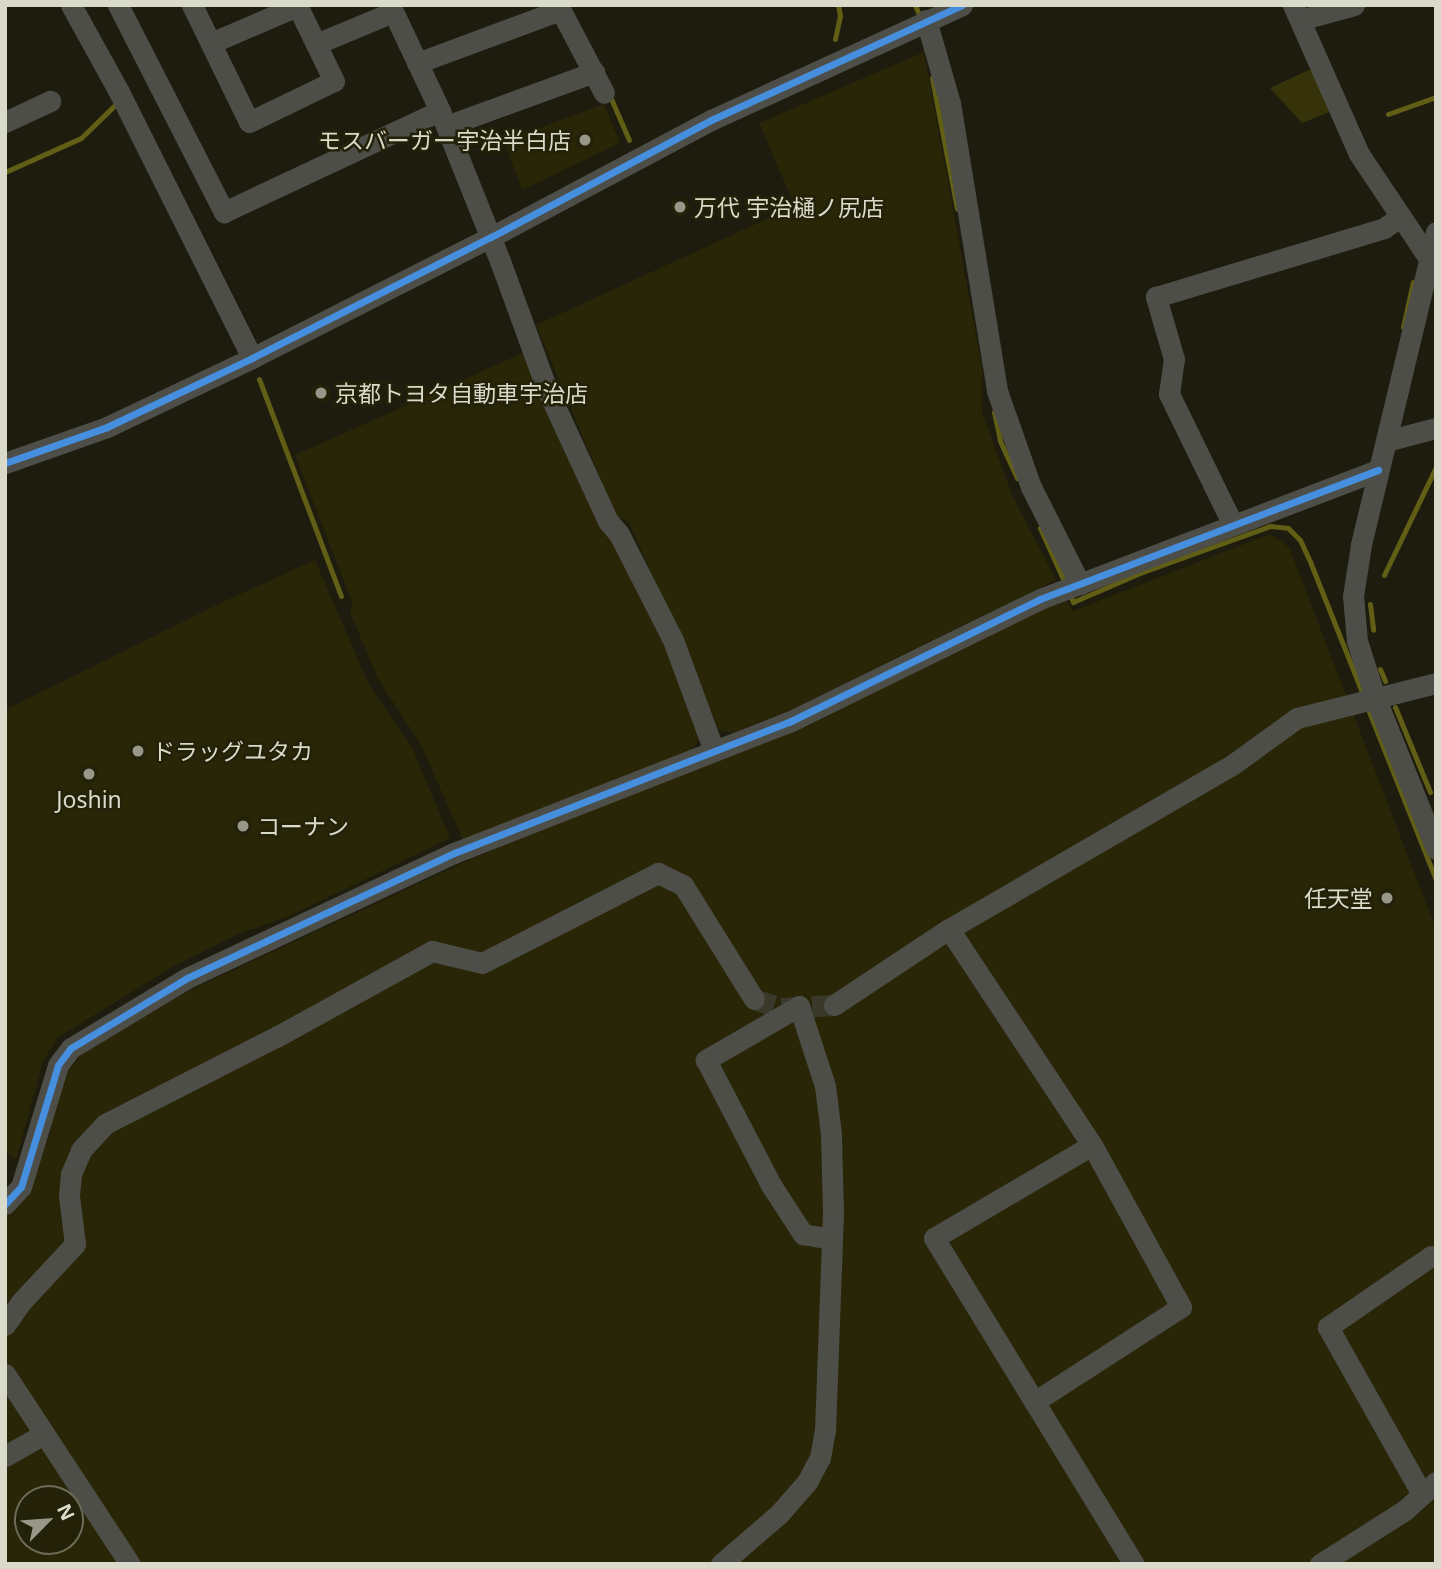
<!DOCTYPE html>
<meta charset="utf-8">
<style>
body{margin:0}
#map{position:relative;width:1441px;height:1569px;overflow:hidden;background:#1d1c0e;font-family:"Noto Sans","Noto Sans JP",sans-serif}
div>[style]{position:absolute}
.built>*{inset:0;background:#282607}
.green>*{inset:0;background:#36330a}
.stream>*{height:5px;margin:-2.5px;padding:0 2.5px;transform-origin:2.5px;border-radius:2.5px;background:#615e16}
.minor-tunnel>*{height:21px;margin-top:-10.5px;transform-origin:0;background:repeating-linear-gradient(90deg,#39382a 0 21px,transparent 0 31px)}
.minor>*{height:21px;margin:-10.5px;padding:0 10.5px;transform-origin:10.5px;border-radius:10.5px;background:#4e4e49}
.cycleway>*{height:7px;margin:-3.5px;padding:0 3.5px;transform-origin:3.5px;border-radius:3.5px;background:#468fdf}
.dots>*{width:19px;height:19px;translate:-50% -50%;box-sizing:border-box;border:4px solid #232108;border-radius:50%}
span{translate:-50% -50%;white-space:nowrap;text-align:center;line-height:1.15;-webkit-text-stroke:5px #232108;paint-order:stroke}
.poi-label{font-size:23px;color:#dadacb}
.right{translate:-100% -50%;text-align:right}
.left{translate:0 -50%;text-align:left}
.frame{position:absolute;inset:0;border:7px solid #dadacb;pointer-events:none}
.north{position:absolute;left:14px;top:1485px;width:70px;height:70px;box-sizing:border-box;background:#232108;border:2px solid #6c6b56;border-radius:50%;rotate:65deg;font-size:19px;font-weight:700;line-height:28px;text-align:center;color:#dadacb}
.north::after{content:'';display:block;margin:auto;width:24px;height:32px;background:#989889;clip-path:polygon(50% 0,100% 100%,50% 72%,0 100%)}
</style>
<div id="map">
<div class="built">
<div style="clip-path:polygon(924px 52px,982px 367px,982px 412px,1012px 495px,1056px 580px,790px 710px,732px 733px,719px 730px,629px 522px,616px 516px,536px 325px,795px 206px,759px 123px)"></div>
<div style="clip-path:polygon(604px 104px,620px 143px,522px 190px,504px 141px)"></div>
<div style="clip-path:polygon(525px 352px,629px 563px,703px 734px,689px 754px,464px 842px,420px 743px,378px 679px,350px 612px,352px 602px,295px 455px)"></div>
<div style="clip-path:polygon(evenodd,1270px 534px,1289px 547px,1436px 929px,1436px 1564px,5px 1564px,5px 1215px,34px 1177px,50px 1134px,55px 1100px,67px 1072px,83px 1053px,180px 995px,467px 861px,884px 687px,1021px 618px,1066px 600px,1073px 611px,1270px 534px,28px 1499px,70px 1499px,70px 1541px,28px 1541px,28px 1499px)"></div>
<div style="clip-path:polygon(315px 560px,369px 685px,412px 747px,450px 838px,290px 916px,238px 934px,172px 967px,57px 1038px,43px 1061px,16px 1160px,5px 1152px,5px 710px,227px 600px)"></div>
</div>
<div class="green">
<div style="clip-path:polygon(1311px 69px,1330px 112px,1302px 123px,1270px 88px)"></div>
</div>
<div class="stream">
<div style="left:915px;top:5px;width:13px;rotate:67deg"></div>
<div style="left:835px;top:39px;width:24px;rotate:-78deg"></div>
<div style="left:840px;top:16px;width:11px;rotate:-100deg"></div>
<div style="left:932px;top:78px;width:133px;rotate:79.2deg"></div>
<div style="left:609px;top:94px;width:50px;rotate:66.5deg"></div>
<div style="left:1388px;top:114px;width:51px;rotate:-19.5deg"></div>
<div style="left:5px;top:172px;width:83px;rotate:-24.1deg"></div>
<div style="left:81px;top:138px;width:50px;rotate:-44.2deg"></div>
<div style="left:1403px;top:327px;width:46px;rotate:-77.5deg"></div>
<div style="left:259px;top:379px;width:232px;rotate:69.3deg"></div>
<div style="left:994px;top:412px;width:30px;rotate:78deg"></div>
<div style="left:1000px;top:441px;width:41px;rotate:65.3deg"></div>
<div style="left:1040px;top:528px;width:60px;rotate:65.6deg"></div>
<div style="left:1384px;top:575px;width:120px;rotate:-64.3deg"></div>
<div style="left:1069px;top:592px;width:11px;rotate:68deg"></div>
<div style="left:1073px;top:602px;width:73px;rotate:-23.4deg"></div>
<div style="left:1140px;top:573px;width:138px;rotate:-19.9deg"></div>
<div style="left:1270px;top:526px;width:18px;rotate:6deg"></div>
<div style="left:1288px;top:528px;width:17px;rotate:45deg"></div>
<div style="left:1300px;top:540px;width:26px;rotate:65deg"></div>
<div style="left:1311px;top:564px;width:141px;rotate:68.3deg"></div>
<div style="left:1370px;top:604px;width:26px;rotate:83deg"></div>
<div style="left:1380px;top:669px;width:13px;rotate:67deg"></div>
<div style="left:1366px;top:704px;width:189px;rotate:68.3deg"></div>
<div style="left:1395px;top:707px;width:92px;rotate:67.6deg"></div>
</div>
<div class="minor-tunnel">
<div style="left:754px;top:999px;width:28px;rotate:18deg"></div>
<div style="left:781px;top:1008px;width:53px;rotate:-3.2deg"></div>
</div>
<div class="minor">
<div style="left:71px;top:5px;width:99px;rotate:61.1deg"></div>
<div style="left:119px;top:92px;width:297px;rotate:63.4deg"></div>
<div style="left:118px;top:5px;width:233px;rotate:62.9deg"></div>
<div style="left:224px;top:212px;width:238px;rotate:-25.1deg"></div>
<div style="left:192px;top:5px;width:130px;rotate:64deg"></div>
<div style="left:249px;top:122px;width:94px;rotate:-25.8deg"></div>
<div style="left:334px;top:81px;width:85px;rotate:-116deg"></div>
<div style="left:390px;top:5px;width:117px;rotate:64.7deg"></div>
<div style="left:440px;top:111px;width:162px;rotate:68.2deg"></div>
<div style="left:500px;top:261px;width:134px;rotate:69.9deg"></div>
<div style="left:546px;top:387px;width:148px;rotate:65.2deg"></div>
<div style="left:608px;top:521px;width:17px;rotate:50deg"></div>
<div style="left:619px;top:534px;width:119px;rotate:63deg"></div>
<div style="left:673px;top:640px;width:118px;rotate:69.7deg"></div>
<div style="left:558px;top:5px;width:99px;rotate:62.4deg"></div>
<div style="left:1293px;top:5px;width:163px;rotate:66.1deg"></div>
<div style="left:1359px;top:154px;width:124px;rotate:56.2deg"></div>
<div style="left:926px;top:20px;width:86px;rotate:73.9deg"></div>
<div style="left:950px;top:103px;width:292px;rotate:80.7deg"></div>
<div style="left:997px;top:391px;width:102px;rotate:70.5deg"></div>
<div style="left:1031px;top:487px;width:109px;rotate:63.2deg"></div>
<div style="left:1300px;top:20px;width:56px;rotate:-15.5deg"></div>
<div style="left:211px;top:43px;width:94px;rotate:-23.3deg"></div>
<div style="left:316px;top:44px;width:83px;rotate:-22.6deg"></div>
<div style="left:417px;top:63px;width:153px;rotate:-20.3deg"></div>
<div style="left:5px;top:122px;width:50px;rotate:-25deg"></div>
<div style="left:446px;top:126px;width:158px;rotate:-20deg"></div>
<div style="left:1436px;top:232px;width:322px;rotate:103.5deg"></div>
<div style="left:1361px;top:545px;width:52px;rotate:98.9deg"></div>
<div style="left:1353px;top:596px;width:45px;rotate:84.9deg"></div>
<div style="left:1357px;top:641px;width:59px;rotate:72.2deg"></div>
<div style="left:1375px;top:697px;width:164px;rotate:68.1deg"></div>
<div style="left:1386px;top:441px;width:52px;rotate:-14.6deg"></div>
<div style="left:5px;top:463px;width:108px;rotate:-19.4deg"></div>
<div style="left:107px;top:427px;width:161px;rotate:-25.4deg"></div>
<div style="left:252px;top:358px;width:268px;rotate:-26.9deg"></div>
<div style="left:491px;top:237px;width:249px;rotate:-28deg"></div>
<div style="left:711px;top:120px;width:276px;rotate:-24.6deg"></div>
<div style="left:1233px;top:525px;width:146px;rotate:-116deg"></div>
<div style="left:1169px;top:394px;width:35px;rotate:-82deg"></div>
<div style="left:1174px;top:359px;width:65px;rotate:-106.2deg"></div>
<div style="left:1156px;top:297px;width:238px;rotate:-16.8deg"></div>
<div style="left:1384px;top:228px;width:19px;rotate:-35deg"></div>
<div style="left:949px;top:929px;width:259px;rotate:56.5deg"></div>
<div style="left:1092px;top:1145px;width:185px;rotate:61.2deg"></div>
<div style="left:1181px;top:1307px;width:175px;rotate:147.1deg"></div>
<div style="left:834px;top:1005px;width:138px;rotate:-33.5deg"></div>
<div style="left:949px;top:929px;width:327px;rotate:-30.1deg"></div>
<div style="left:1232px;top:765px;width:80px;rotate:-35.9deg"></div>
<div style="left:1297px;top:718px;width:143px;rotate:-14.1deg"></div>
<div style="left:1092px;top:1145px;width:183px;rotate:149.5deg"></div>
<div style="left:934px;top:1238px;width:382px;rotate:58.5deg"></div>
<div style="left:5px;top:1204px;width:23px;rotate:-47deg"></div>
<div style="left:21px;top:1187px;width:127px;rotate:-73.1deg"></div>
<div style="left:58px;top:1065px;width:21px;rotate:-53deg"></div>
<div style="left:71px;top:1048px;width:135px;rotate:-31.1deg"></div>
<div style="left:187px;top:978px;width:295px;rotate:-25.1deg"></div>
<div style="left:454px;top:853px;width:360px;rotate:-21.4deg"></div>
<div style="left:789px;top:722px;width:280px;rotate:-26.1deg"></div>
<div style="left:1040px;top:599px;width:362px;rotate:-20.9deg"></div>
<div style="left:5px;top:1325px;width:28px;rotate:-55deg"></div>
<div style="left:21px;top:1302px;width:79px;rotate:-47deg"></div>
<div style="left:75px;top:1244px;width:48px;rotate:-97.1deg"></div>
<div style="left:69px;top:1196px;width:22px;rotate:-85deg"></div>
<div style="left:71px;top:1174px;width:26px;rotate:-67deg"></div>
<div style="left:81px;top:1150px;width:35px;rotate:-47deg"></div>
<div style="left:105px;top:1124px;width:194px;rotate:-27deg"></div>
<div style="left:278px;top:1036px;width:176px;rotate:-28.9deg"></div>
<div style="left:432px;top:951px;width:51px;rotate:13.5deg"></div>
<div style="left:482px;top:963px;width:198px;rotate:-27.1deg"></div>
<div style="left:658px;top:873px;width:28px;rotate:26deg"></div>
<div style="left:683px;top:885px;width:134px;rotate:58.1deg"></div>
<div style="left:5px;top:1374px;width:227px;rotate:56.7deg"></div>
<div style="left:5px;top:1456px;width:45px;rotate:-29.4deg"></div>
<div style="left:1422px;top:1494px;width:192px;rotate:-119.4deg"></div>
<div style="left:1328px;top:1327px;width:125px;rotate:-34.6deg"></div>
<div style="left:721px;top:1564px;width:77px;rotate:-40.8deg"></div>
<div style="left:779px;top:1514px;width:43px;rotate:-48.8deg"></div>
<div style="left:807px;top:1482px;width:27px;rotate:-62deg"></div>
<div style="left:820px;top:1458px;width:27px;rotate:-80deg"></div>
<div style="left:825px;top:1431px;width:219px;rotate:-87.9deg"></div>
<div style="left:833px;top:1212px;width:78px;rotate:-91.5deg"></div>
<div style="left:831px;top:1134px;width:48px;rotate:-97.1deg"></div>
<div style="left:825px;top:1086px;width:84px;rotate:-108deg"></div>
<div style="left:799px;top:1006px;width:108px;rotate:149.9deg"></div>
<div style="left:706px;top:1060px;width:141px;rotate:62.5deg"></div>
<div style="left:771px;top:1185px;width:59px;rotate:56.9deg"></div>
<div style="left:803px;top:1234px;width:29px;rotate:10deg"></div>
<div style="left:1320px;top:1564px;width:101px;rotate:-32.4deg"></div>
<div style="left:1405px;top:1510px;width:42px;rotate:-42.1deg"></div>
</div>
<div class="cycleway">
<div style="left:5px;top:463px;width:108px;rotate:-19.4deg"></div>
<div style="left:107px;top:427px;width:161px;rotate:-25.4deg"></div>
<div style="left:252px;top:358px;width:268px;rotate:-26.9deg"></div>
<div style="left:491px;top:237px;width:249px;rotate:-28deg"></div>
<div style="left:711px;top:120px;width:276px;rotate:-24.6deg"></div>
<div style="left:5px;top:1204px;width:23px;rotate:-47deg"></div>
<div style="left:21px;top:1187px;width:127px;rotate:-73.1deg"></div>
<div style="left:58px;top:1065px;width:21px;rotate:-53deg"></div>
<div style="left:71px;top:1048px;width:135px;rotate:-31.1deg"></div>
<div style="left:187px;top:978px;width:295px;rotate:-25.1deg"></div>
<div style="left:454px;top:853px;width:360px;rotate:-21.4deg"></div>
<div style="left:789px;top:722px;width:280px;rotate:-26.1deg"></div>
<div style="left:1040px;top:599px;width:362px;rotate:-20.9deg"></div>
</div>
<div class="dots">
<div style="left:585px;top:140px;background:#989889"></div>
<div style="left:680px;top:207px;background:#989889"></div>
<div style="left:321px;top:393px;background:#989889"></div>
<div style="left:138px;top:751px;background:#989889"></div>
<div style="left:89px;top:774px;background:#989889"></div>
<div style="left:243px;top:826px;background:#989889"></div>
<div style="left:1387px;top:898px;background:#989889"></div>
</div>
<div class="poi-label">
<span class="right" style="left:571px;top:140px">モスバーガー宇治半白店</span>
<span class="left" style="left:694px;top:207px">万代 宇治樋ノ尻店</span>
<span class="left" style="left:335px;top:393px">京都トヨタ自動車宇治店</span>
<span class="left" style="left:152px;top:751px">ドラッグユタカ</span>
<span style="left:89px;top:799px">Joshin</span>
<span class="left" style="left:257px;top:826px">コーナン</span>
<span class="right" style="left:1373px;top:898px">任天堂</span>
</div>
<div class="frame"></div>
<div class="north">N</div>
</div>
